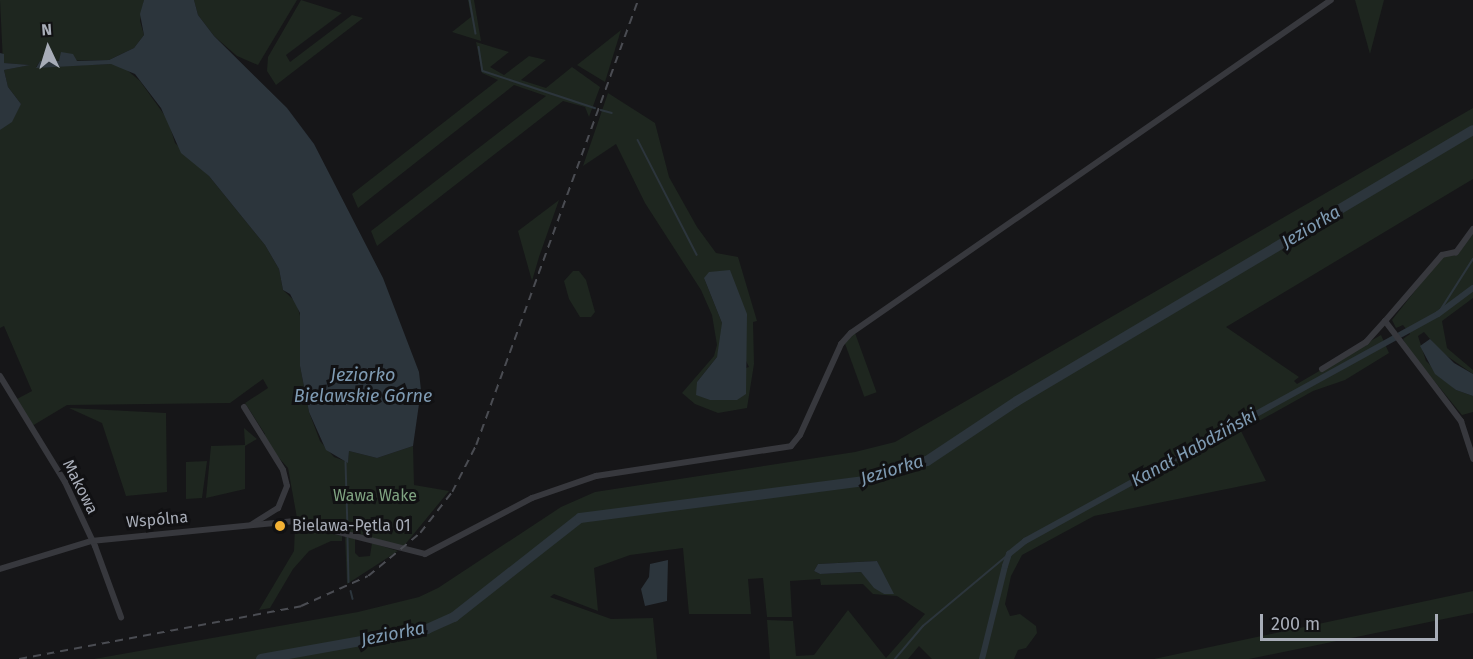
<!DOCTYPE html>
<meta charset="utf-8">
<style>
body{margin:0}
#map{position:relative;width:1473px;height:659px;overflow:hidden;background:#161618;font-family:"Fira Sans",sans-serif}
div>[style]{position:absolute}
.green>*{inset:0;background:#1e261f;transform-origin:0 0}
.water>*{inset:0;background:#2c353c}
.stream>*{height:1.5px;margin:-0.75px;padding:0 0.75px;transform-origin:0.75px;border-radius:0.75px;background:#2c353c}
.canal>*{height:6px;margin:-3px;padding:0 3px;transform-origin:3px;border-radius:3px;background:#2c353c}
.river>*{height:10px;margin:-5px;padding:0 5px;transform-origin:5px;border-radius:5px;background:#2c353c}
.minor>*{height:6px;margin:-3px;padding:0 3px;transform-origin:3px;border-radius:3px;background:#37383d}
.rail>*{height:1.5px;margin-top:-0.75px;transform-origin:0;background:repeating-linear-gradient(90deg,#4a4c52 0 8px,transparent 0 14px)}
.dots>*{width:16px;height:16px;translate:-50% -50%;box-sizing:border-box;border:3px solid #111113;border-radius:50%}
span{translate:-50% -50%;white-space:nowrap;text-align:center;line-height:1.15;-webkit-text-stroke:6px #111113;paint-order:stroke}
.street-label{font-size:16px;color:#a8adb8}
.park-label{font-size:16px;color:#7fa381}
.poi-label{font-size:16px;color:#a8adb8}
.left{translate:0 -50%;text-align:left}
.water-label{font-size:18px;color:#7f9bb3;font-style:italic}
.north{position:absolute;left:18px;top:18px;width:60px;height:60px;-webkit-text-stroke:4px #111113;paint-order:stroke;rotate:356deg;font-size:16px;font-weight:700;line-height:24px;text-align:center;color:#a8adb8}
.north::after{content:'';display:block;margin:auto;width:21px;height:27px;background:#a8adb8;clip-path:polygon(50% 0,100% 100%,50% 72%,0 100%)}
.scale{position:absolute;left:1260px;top:614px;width:178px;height:27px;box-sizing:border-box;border:3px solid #a8adb8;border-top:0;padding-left:8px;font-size:18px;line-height:21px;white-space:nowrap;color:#a8adb8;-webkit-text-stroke:4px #111113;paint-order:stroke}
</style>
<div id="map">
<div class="green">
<div style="clip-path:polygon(0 0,144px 0,140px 21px,144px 35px,134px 48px,109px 60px,40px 61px,36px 67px,111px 64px,121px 65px,140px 81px,168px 120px,175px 143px,209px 176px,265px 245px,279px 269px,283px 290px,296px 302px,301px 319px,300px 366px,309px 412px,320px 441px,334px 457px,348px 462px,349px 451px,377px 458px,413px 446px,414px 485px,449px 491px,403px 547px,297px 518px,288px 468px,262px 439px,265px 434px,245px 403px,268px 388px,263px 379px,230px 403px,67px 405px,32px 426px,17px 399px,32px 391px,4px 326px,0 328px,0 130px,21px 104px,8px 87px,4px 70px,29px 65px,3px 63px)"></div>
<div style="clip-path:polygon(194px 0,297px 0,258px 65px,237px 56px,214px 36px,198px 15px)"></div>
<div style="clip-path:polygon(301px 0,342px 13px,286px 55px,290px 62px,352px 15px,363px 18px,276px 85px,267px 71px,268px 57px)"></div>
<div style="clip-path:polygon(468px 0,474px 0,481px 41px,452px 32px,471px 17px)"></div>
<div style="clip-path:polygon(1355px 0,1384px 0,1370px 54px)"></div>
<div style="clip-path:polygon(621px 30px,605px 82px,577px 65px)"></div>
<div style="clip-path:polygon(476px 42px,509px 52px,490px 67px,504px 75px,529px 56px,546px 60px,521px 80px,546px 88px,572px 67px,600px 87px,589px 117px,585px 107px,563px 101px,377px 246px,371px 231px,546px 96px,514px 85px,358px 208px,352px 194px,498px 80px,482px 73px)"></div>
<div style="clip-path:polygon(evenodd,608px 93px,655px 123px,669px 177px,697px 227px,716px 253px,738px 257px,757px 321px,753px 322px,754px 364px,747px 408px,718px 413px,695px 404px,682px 393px,714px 356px,717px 345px,712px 315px,701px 290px,645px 203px,616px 144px,583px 166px,608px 93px,704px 278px,749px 367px,697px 382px,717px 357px,722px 343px,722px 323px,704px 278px)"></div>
<div style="clip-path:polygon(evenodd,1473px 108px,1473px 179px,1226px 327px,1299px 377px,1294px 381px,1297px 384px,1381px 335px,1389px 353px,1345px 380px,1313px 391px,1241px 431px,1266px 481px,1094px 516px,1022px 555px,1011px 576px,1005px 604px,1010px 616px,1020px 614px,1036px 626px,1037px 633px,1026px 648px,1018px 650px,1014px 659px,932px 659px,919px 646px,908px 659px,770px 659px,767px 620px,793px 621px,796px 656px,814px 655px,848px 610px,886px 658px,925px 614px,897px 596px,873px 594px,863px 584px,821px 585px,820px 579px,790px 581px,792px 617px,767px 617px,763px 578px,748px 579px,751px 614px,689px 614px,683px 548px,630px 555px,594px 568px,598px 611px,554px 594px,550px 597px,611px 619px,653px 618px,657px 659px,94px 659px,358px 612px,419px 597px,438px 588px,561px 507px,595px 492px,855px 452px,895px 442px,1473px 108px,877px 561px,883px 575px,884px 594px,861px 572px,820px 574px,814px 571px,818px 564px,877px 561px)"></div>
<div style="clip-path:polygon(559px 200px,539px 257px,532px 281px,518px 231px)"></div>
<div style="clip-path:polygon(1473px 233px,1473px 298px,1442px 321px,1447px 348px,1473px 370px,1473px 374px,1441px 352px,1424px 332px,1418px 336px,1426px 361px,1456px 390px,1473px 396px,1473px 412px,1462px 415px,1408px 349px,1403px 339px,1410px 334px,1403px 325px,1396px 328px,1392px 320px,1441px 258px,1458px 253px)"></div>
<div style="clip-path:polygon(573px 271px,579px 271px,586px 280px,595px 312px,591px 317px,580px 317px,569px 299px,564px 281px)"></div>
<div style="left:855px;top:333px;width:63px;height:13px;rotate:70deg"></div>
<div style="clip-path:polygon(69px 408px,166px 413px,167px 492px,126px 496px,102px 423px)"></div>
<div style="clip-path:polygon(244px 428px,257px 439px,245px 446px,245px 489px,206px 498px,211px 446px,245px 445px)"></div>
<div style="clip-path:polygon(207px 461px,202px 498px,186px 499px,186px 462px)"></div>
<div style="clip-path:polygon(295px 526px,342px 536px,342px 541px,331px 541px,309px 551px,293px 569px,270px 608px,259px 610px,294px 551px)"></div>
<div style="clip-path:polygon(345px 536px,355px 539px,355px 553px,359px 557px,370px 556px,372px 543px,398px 551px,347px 584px)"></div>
<div style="clip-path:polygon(1473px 591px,1473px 613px,1249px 659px,1154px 659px)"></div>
</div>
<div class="water">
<div style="clip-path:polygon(144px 0,194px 0,198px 15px,214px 36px,287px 108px,314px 144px,383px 278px,419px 372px,421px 390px,413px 446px,377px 458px,349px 451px,348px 463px,326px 450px,309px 412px,300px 366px,300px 313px,290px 294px,283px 290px,279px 269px,265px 245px,209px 176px,181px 153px,161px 108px,135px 74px,111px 64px,36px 68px,40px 61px,59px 61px,61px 52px,73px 54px,77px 61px,109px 60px,134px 48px,144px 35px,140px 14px)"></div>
<div style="clip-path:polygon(0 53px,4px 54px,4px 63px,30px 65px,4px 70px,8px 87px,21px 104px,12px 122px,0 130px)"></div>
<div style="clip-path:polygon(730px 270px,747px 314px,746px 394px,737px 400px,710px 400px,696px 395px,697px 382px,717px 357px,722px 323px,704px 278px,709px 272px)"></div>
<div style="clip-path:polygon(1430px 339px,1454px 363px,1473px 374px,1473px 396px,1456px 390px,1435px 374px,1420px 346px)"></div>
<div style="clip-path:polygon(668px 560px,667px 601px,645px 606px,641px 589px,649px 577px,650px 564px)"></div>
<div style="clip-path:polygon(877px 561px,894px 594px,884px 594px,874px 588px,861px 572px,820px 574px,814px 571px,818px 564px)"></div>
</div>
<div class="stream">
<div style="left:470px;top:0;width:34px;rotate:80deg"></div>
<div style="left:479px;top:47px;width:24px;rotate:81deg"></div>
<div style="left:483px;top:71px;width:118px;rotate:18.3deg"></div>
<div style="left:601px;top:110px;width:11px;rotate:15deg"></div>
<div style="left:638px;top:140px;width:129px;rotate:62.8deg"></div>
<div style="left:1438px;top:314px;width:65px;rotate:-57.5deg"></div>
<div style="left:346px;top:462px;width:67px;rotate:88.3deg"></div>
<div style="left:348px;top:538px;width:44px;rotate:88.7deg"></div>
<div style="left:351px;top:591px;width:8px;rotate:76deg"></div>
<div style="left:895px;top:659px;width:43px;rotate:-49.7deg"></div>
<div style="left:923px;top:626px;width:112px;rotate:-39.9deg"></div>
</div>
<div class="canal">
<div style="left:982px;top:659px;width:96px;rotate:-76.1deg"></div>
<div style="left:1005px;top:566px;width:13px;rotate:-72deg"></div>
<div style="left:1009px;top:554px;width:21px;rotate:-39deg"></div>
<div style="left:1025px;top:541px;width:471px;rotate:-28.8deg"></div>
<div style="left:1438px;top:314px;width:44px;rotate:-36.6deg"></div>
</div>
<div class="river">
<div style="left:261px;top:659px;width:169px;rotate:-10.2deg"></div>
<div style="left:427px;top:629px;width:30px;rotate:-24deg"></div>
<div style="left:454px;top:617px;width:160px;rotate:-38.2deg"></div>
<div style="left:580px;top:518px;width:285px;rotate:-7.4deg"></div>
<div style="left:863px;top:481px;width:67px;rotate:-17.4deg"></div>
<div style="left:927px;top:461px;width:108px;rotate:-33.7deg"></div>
<div style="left:1017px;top:401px;width:530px;rotate:-30.72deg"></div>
</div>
<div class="minor">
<div style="left:1473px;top:229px;width:29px;rotate:126deg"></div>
<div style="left:1456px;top:252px;width:14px;rotate:168deg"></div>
<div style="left:1442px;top:255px;width:87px;rotate:130.8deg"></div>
<div style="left:1385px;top:321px;width:126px;rotate:52.8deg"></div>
<div style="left:1461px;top:421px;width:40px;rotate:72deg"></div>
<div style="left:1322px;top:369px;width:52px;rotate:-31.5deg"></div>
<div style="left:1366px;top:342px;width:28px;rotate:-48deg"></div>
<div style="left:0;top:376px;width:124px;rotate:58.5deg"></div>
<div style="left:65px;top:482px;width:71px;rotate:64.9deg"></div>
<div style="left:95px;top:546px;width:76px;rotate:69.9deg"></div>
<div style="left:244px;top:407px;width:74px;rotate:58.2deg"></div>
<div style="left:283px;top:470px;width:16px;rotate:76deg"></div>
<div style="left:287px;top:486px;width:24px;rotate:112deg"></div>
<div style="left:278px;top:508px;width:31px;rotate:148deg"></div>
<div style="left:0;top:569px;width:95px;rotate:-17.1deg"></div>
<div style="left:91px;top:541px;width:205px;rotate:-5.6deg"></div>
<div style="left:295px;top:521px;width:134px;rotate:14.2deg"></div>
<div style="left:425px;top:554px;width:121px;rotate:-27.6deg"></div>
<div style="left:532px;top:498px;width:68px;rotate:-19deg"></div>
<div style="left:596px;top:476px;width:197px;rotate:-8.7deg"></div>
<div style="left:791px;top:446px;width:14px;rotate:-51deg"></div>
<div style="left:800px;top:435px;width:100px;rotate:-65.7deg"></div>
<div style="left:841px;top:344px;width:15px;rotate:-48deg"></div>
<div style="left:851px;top:333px;width:584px;rotate:-34.75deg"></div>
</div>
<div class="rail">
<div style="left:19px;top:659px;width:287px;rotate:-10.6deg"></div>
<div style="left:301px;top:606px;width:73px;rotate:-24.1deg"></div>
<div style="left:368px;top:576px;width:67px;rotate:-39.6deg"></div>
<div style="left:420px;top:533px;width:52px;rotate:-52deg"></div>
<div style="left:452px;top:492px;width:53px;rotate:-62.9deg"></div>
<div style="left:476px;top:445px;width:474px;rotate:-70deg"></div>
</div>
<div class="dots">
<div style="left:280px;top:526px;background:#f2b134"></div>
</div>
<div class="street-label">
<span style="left:80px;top:487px;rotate:63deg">Makowa</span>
<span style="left:157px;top:520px;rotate:-5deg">Wspólna</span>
</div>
<div class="park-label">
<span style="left:375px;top:496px">Wawa Wake</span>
</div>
<div class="poi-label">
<span class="left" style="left:292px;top:526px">Bielawa-Pętla 01</span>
</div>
<div class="water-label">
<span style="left:1311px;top:227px;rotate:-31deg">Jeziorka</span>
<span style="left:363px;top:386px">Jeziorko<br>Bielawskie Górne</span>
<span style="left:1194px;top:448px;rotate:-29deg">Kanał Habdziński</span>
<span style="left:892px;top:470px;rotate:-17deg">Jeziorka</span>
<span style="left:393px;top:634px;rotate:-11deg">Jeziorka</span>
</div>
<div class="north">N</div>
<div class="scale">200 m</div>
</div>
